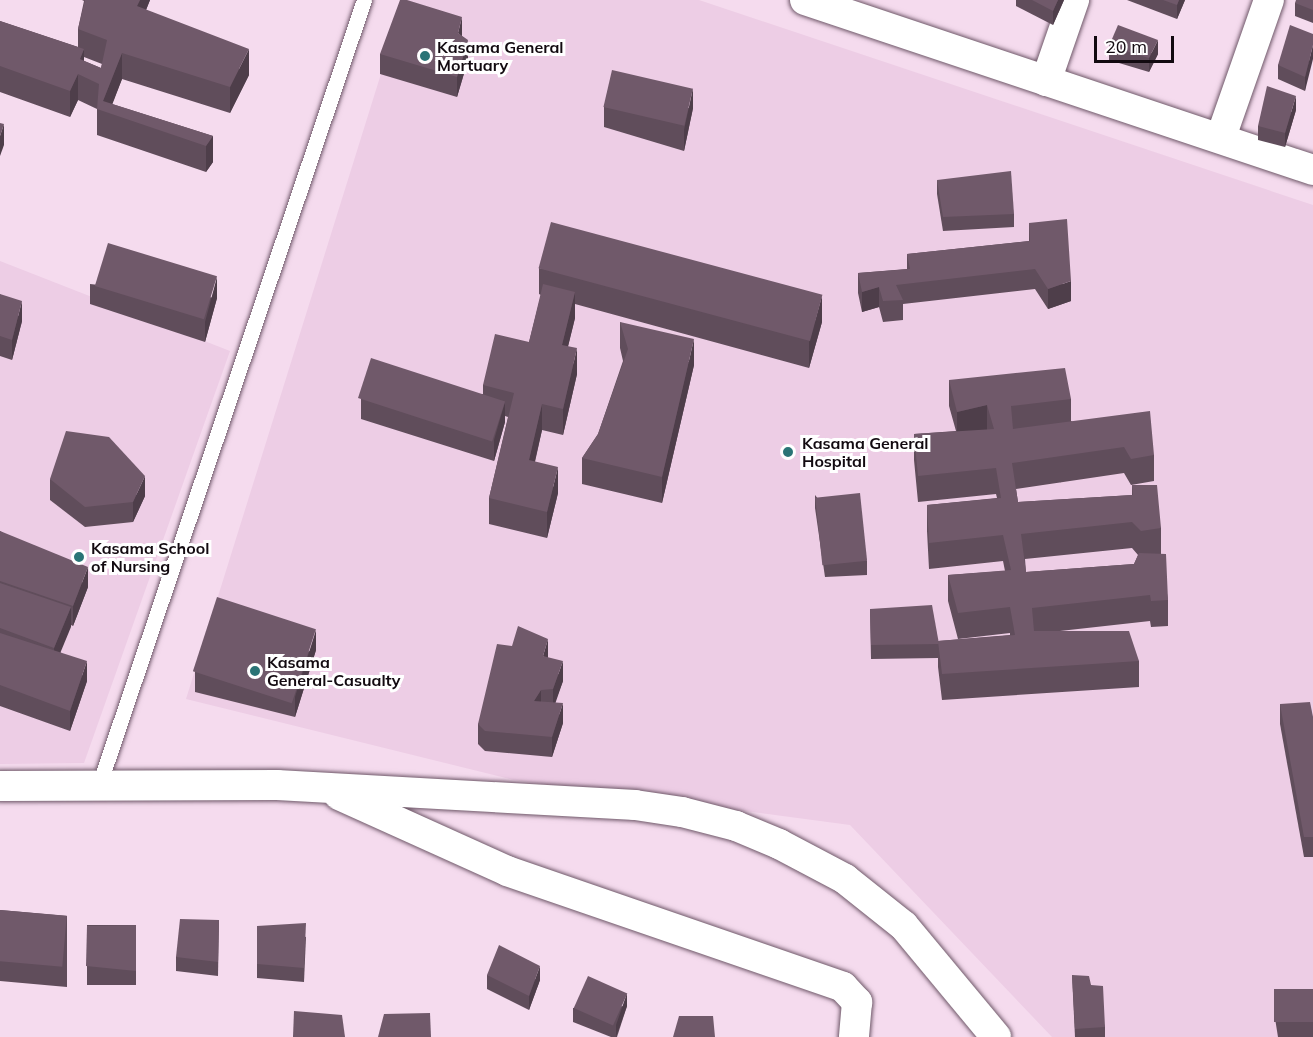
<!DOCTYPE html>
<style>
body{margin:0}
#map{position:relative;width:1313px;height:1037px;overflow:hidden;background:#f5dbee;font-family:Mulish,sans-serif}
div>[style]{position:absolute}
.built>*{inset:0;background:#edcde5}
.roads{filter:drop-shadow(0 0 2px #6f5869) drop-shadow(0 0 2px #6f5869)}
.service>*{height:15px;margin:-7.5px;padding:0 7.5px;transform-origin:7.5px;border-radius:7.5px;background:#fff}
.minor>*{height:30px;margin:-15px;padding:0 15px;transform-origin:15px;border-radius:15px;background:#fff}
.wall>*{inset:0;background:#604d5b;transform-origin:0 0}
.shaded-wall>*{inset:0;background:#4e3e4a}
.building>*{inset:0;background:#70596a;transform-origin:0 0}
.dots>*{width:16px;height:16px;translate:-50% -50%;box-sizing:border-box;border:3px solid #fff;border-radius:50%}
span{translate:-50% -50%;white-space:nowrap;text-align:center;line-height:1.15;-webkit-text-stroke:6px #fff;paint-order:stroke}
.poi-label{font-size:16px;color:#120a10;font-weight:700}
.left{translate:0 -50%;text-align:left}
.scale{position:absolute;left:1094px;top:36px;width:80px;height:27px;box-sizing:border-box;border:3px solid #120a10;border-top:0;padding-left:8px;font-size:18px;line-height:21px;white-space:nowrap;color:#120a10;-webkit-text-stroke:4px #fff;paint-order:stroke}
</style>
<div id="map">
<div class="built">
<div style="clip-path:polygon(404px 0,699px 0,1313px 205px,1313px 1037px,1052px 1037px,850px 825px,514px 780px,186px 699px)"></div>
<div style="clip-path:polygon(0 261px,230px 351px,84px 763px,0 764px)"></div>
</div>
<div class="roads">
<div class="service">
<div style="left:99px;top:785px;width:829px;rotate:-71.35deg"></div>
</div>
<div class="minor">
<div style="left:805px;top:0;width:536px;rotate:18.5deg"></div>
<div style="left:1046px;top:81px;width:86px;rotate:-70.9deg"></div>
<div style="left:1221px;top:137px;width:145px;rotate:-70.7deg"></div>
<div style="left:0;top:786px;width:277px;rotate:-0.2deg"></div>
<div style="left:277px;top:785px;width:359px;rotate:3.2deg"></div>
<div style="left:635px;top:805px;width:48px;rotate:8.5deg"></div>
<div style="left:682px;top:812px;width:56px;rotate:14.5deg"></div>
<div style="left:736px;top:826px;width:47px;rotate:22.7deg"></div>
<div style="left:779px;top:844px;width:75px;rotate:27.9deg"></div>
<div style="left:845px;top:879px;width:75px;rotate:38.5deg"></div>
<div style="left:904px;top:926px;width:144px;rotate:50.3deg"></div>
<div style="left:339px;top:795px;width:184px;rotate:24.3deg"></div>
<div style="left:507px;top:871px;width:355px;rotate:19deg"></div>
<div style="left:843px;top:987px;width:21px;rotate:47deg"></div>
<div style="left:857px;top:1002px;width:35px;rotate:95deg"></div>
</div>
</div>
<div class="wall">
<div style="clip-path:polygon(evenodd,82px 0,150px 0,146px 10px,249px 75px,230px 113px,122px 79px,112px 104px,213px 136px,213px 162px,206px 172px,97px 135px,97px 109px,78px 100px,70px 117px,0 92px,0 21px,78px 47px,78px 29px,84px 1px,82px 0,84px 57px,102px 64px,101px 68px,84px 61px,84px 57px)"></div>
<div style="clip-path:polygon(1016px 0,1064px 0,1053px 25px,1016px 6px)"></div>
<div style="clip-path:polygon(1127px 0,1185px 0,1177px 19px)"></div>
<div style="clip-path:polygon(1313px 0,1313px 23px,1295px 16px,1295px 3px)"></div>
<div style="clip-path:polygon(1313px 34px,1305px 91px,1278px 79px,1278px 65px)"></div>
<div style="clip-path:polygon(462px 36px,468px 60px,457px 97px,380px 74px,380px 54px)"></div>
<div style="clip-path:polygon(1109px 46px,1158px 54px,1149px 72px,1109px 60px)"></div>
<div style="clip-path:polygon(604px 107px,693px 108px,684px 151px,604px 127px)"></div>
<div style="clip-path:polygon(1296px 110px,1285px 147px,1258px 140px,1258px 126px)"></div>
<div style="clip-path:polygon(937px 180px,1014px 214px,1014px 227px,943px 231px,937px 194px)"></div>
<div style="clip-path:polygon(1029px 223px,1071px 301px,1048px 309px,1035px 289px,903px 304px,903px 320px,883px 322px,879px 307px,862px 312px,858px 293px,858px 273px,907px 269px,907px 254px,1029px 241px)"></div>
<div style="clip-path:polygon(539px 268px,822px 322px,809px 368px,575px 304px,575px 318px,568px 346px,577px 374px,563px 435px,542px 430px,535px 462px,558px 493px,547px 538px,489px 524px,489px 498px,508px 417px,505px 416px,505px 422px,494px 461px,361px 419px,361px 399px,483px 394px,483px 385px,529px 342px,541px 295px,539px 294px)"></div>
<div style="clip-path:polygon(90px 284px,217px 298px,205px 342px,90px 304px)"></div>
<div style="clip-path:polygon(0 294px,22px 321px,12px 360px,0 356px)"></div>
<div style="clip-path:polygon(620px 322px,694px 365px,662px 503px,582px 484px,582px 458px,598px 434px,623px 361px,620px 348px)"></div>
<div style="clip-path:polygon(evenodd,949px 380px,1071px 399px,1071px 421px,1154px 455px,1154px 481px,1131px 485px,1124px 473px,1016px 489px,1018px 502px,1132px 495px,1132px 485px,1161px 528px,1161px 554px,1168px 600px,1168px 626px,1151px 627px,1150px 621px,1060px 631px,1139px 661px,1139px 687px,942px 700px,938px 667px,938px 658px,871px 659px,870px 609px,938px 641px,1010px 635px,1010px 633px,958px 639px,948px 601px,948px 575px,1005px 571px,1003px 561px,929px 569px,927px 531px,927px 505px,997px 498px,996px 494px,918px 502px,914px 460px,914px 434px,956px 431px,949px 406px,949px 380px,1132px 548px,1138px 555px,1134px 564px,1026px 572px,1025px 559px,1132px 548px)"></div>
<div style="clip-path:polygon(50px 479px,145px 496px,133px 522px,85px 527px,50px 500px)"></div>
<div style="clip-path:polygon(815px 495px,867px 561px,867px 575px,825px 577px,815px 508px)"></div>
<div style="clip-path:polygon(0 531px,88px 587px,73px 626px,71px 625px,60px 652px,87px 681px,70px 731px,0 706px)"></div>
<div style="clip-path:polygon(316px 650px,295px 717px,195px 692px,195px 672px)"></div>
<div style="clip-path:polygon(548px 658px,563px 681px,555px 702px,563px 723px,552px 757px,485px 751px,478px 744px,478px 724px)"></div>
<div style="clip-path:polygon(1280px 704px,1313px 717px,1313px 857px,1304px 857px,1280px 724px)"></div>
<div style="clip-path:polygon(0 910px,67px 916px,67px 987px,0 981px)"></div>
<div style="clip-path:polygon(219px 920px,218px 976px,176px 971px,176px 957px)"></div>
<div style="left:136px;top:925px;width:60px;height:49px;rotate:90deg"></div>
<div style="clip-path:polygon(257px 926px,306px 937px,304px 982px,257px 978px)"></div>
<div style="clip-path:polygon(487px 975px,540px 980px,529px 1010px,487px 989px)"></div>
<div style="clip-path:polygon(1072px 975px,1091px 985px,1105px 1027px,1105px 1037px,1075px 1037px)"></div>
<div style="clip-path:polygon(1313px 989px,1313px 1037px,1278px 1037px,1274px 1012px,1274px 992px)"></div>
<div style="clip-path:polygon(627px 1006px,617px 1037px,611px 1037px,573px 1022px,573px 1008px)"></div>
</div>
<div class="shaded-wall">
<div style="clip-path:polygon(140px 0,150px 0,137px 32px,137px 6px)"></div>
<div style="clip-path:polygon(1058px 0,1064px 0,1053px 25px,1053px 11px)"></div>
<div style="clip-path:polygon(1179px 0,1185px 0,1177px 19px,1177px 5px)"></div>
<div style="clip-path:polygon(462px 17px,462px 37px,458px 33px)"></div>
<div style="clip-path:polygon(468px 40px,468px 60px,457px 97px,457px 77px)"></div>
<div style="clip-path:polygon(1158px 40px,1158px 54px,1149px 72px,1149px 58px)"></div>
<div style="clip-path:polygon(1313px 45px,1313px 59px,1305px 91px,1305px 77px)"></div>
<div style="clip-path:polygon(84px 49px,84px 75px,80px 59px)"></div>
<div style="clip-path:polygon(249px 49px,249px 75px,230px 113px,230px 87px)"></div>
<div style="clip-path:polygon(122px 53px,122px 79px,109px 113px,103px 101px)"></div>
<div style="clip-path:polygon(78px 74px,78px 100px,70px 117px,70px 91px)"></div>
<div style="clip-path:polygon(693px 88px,693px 108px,684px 151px,684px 130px)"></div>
<div style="clip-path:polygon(1296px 96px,1296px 110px,1285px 147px,1285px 133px)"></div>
<div style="clip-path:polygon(4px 124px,4px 145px,0 156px,0 136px)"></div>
<div style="clip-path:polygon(213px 136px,213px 162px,206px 172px,206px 146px)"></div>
<div style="clip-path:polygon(217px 277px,217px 298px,205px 342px,205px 322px)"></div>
<div style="clip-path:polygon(1071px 281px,1071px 301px,1048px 309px,1048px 289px)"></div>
<div style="clip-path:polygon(879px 287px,879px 307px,862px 312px,862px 292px)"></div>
<div style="clip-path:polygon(575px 292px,575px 318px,562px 371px,562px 345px)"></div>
<div style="clip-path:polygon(822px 296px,822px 322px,809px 368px,809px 342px)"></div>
<div style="clip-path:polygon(22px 301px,22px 321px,12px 360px,12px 340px)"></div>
<div style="clip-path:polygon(694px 339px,694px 365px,662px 503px,662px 477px)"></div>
<div style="clip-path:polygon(577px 348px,577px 374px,563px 435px,563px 409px)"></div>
<div style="clip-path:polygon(505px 402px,505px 422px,494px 461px,494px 440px)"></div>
<div style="clip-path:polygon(542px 404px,542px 430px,529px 486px,529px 460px)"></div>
<div style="clip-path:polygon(987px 405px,987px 431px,957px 438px,957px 412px)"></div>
<div style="clip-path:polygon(558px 467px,558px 493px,547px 538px,547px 512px)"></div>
<div style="clip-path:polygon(145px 476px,145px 496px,133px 522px,133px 502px)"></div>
<div style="clip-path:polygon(88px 567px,88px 587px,73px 626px,73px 606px)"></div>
<div style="clip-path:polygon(71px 607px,71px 627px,54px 668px,54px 648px)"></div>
<div style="clip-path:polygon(316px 630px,316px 650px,295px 717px,295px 697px)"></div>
<div style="clip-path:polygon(548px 639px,548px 660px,543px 656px)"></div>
<div style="clip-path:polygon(87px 661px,87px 681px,70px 731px,70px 711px)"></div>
<div style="clip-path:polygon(563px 661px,563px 681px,553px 710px,553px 689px)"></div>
<div style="clip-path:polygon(541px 690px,541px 710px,534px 701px)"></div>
<div style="clip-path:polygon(563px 703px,563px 723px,552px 757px,552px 737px)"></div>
<div style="clip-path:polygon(540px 966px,540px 980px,529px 1010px,529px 996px)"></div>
<div style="clip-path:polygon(627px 993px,627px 1006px,616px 1037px,616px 1025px)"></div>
</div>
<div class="building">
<div style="clip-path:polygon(85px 0,140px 0,137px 6px,249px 49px,230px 87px,122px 53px,103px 101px,213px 136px,206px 146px,97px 109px,99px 84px,78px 74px,70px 91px,0 66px,0 21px,84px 49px,80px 59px,101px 68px,107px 40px,78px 29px)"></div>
<div style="clip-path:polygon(400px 0,407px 0,462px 17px,458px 33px,468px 40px,457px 77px,380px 54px)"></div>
<div style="clip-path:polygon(1032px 0,1058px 0,1053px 11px)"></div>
<div style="clip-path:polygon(1163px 0,1179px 0,1177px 5px)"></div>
<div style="clip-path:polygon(1296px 0,1313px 0,1313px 10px,1295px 3px)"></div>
<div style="clip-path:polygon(1118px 25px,1158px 40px,1149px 58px,1109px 46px)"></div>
<div style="clip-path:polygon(1290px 25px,1313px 34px,1313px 45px,1305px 77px,1278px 65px)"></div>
<div style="left:612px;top:70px;width:83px;height:38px;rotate:13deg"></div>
<div style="clip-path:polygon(1267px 86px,1296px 96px,1285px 133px,1258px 126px)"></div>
<div style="clip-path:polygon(0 123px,4px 124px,0 136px)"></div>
<div style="clip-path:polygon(1011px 171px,1014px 214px,943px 217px,937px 180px)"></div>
<div style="clip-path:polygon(1067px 219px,1071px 281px,1048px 289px,1035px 269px,896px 285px,903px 300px,883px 301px,879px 287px,862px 292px,858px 273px,910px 269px,907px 254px,1030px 241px,1029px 223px)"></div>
<div style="left:551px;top:222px;width:281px;height:48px;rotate:15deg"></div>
<div style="left:108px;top:243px;width:114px;height:45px;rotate:17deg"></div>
<div style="clip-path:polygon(543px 284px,575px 292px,562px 345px,577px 348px,563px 409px,542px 404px,529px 460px,558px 467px,547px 512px,489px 498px,514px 393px,483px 385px,495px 334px,529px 342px)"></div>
<div style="clip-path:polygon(0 294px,22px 301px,12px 340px,0 336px)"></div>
<div style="clip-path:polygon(620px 322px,694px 339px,662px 477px,582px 458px,598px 434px,628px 349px)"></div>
<div style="left:371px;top:358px;width:141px;height:42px;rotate:18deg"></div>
<div style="clip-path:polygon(1065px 368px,1071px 399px,1011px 406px,1013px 429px,1150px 411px,1154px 455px,1131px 459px,1124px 447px,1012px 463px,1018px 502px,1133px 495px,1132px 485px,1157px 485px,1161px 528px,1141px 531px,1132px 522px,1021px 534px,1026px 572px,1134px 564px,1139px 553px,1166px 554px,1168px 600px,1151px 601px,1150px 595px,1032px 608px,1034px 631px,1129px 631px,1139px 661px,942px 674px,938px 641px,1015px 635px,1010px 607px,958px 613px,948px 575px,1011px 570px,1003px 535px,929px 543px,927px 505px,1001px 498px,996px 468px,918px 476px,914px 434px,994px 429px,987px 405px,957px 412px,949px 380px)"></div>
<div style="clip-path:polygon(66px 431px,109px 437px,145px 476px,133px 502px,85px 507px,50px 479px)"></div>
<div style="left:860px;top:493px;width:68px;height:45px;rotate:84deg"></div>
<div style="clip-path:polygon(0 531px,88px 567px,73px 606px,0 581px)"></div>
<div style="clip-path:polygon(0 583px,71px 607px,54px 648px,0 628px)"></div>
<div style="left:217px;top:597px;width:104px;height:78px;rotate:18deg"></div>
<div style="clip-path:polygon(932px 605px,939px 644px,871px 645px,870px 609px)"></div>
<div style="clip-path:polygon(518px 626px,548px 639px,543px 656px,563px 661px,553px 689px,541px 690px,534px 701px,563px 703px,552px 737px,485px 731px,478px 724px,497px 644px,512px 646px)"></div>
<div style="clip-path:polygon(0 633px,87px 661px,70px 711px,0 685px)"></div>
<div style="clip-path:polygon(1310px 702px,1313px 717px,1313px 837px,1304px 837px,1280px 704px)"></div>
<div style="left:0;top:910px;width:67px;height:51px;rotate:5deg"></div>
<div style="clip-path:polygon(180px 919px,219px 920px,218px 962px,176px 957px)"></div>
<div style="clip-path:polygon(306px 923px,304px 968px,257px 964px,257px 926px)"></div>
<div style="clip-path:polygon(136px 925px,136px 971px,86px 966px,87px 926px)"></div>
<div style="clip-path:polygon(499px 945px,540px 966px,529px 996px,487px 975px)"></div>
<div style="clip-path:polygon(1072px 975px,1089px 976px,1091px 985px,1103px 986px,1105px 1027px,1075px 1029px)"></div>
<div style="left:588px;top:976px;width:43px;height:35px;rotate:24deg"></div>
<div style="left:1313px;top:989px;width:33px;height:39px;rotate:90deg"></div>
<div style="clip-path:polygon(294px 1011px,342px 1015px,345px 1037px,293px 1037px)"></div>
<div style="clip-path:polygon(430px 1013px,431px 1037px,378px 1037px,384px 1014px)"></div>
<div style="clip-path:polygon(679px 1016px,713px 1016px,715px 1037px,673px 1037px)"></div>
</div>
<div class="dots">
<div style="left:425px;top:56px;background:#2a7476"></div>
<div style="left:788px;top:452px;background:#2a7476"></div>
<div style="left:79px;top:557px;background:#2a7476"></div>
<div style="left:255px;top:671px;background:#2a7476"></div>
</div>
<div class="poi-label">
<span class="left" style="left:437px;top:56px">Kasama General<br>Mortuary</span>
<span class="left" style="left:802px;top:452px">Kasama General<br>Hospital</span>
<span class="left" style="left:91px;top:557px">Kasama School<br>of Nursing</span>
<span class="left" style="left:267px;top:671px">Kasama<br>General-Casualty</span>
</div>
<div class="scale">20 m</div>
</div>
